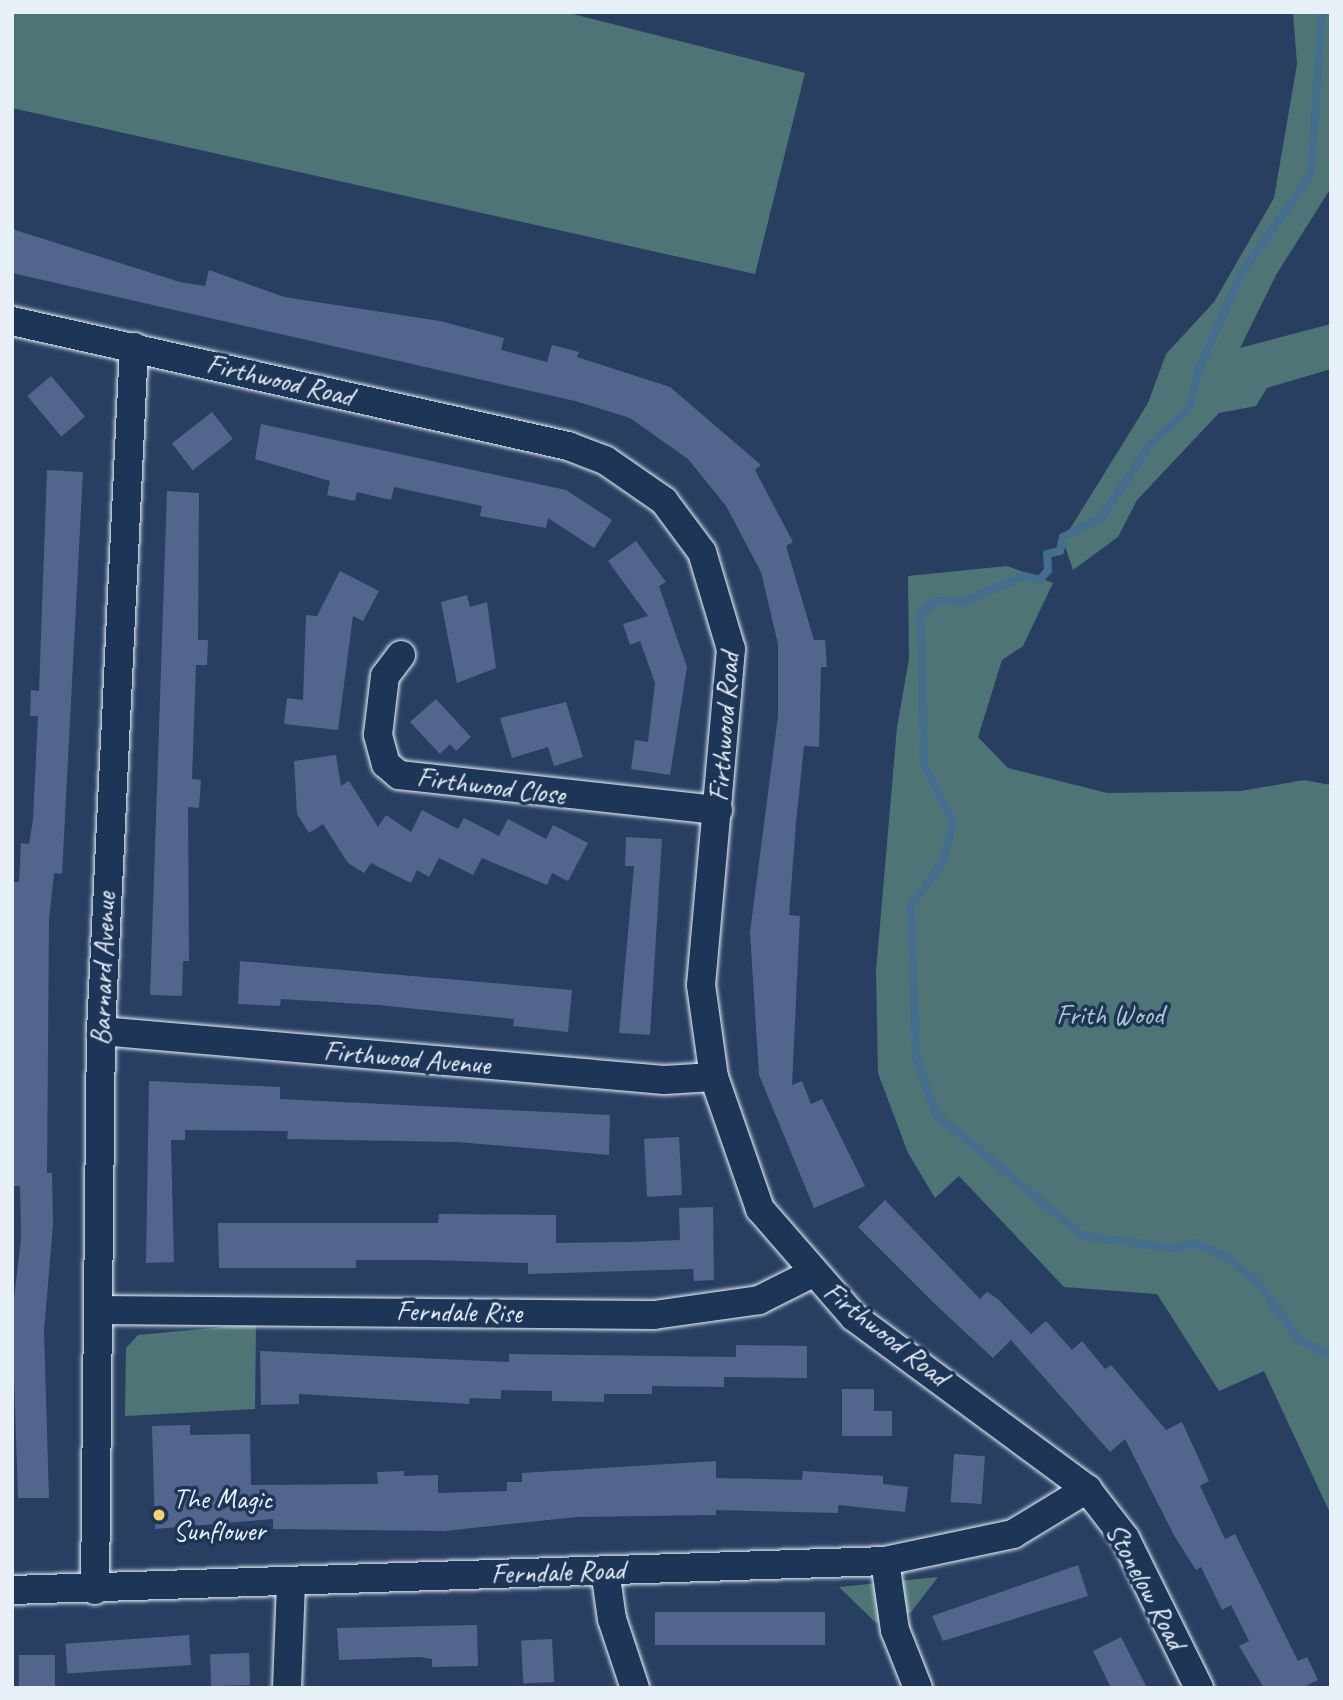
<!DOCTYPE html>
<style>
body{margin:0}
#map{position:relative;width:1343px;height:1700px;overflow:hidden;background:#283f62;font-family:Caveat,sans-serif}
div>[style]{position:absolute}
.green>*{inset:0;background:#4e7476}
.stream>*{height:8px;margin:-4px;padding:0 4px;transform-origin:4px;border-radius:4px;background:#456d8d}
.building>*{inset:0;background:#53658d;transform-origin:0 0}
.roads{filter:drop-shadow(0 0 2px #e8f1f8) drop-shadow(0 0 2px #e8f1f8)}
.street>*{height:28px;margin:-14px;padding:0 14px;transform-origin:14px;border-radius:14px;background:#1d3557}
.dots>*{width:19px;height:19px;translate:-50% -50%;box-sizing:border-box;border:4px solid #1d3557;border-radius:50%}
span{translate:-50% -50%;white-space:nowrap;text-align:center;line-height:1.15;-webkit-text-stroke:7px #1d3557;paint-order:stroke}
.street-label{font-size:28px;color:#e8f1f8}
.park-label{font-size:28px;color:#b2c5ca}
.poi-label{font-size:28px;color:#e8f1f8}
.left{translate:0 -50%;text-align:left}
.frame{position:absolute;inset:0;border:14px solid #e8f1f8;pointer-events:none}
</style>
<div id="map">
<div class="green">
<div style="clip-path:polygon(12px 12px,565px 12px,805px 73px,755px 274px,12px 108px)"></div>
<div style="clip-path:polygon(1293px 12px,1331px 12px,1329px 191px,1276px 275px,1240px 348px,1331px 324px,1331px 369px,1267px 388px,1256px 406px,1219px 413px,1137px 500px,1118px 537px,1073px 570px,1063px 540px,1148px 403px,1166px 354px,1214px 302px,1274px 198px,1297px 64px)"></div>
<div style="clip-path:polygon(1007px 566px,1053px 583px,1023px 646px,1002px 660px,978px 737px,1008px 768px,1107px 793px,1241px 791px,1304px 780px,1331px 785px,1331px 1515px,1264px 1371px,1219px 1391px,1157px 1294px,1064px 1287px,959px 1176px,935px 1198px,908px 1153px,878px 1073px,876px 971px,897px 727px,909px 659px,908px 576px)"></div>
<div style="clip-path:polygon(256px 1324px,255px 1409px,125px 1416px,126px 1348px,138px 1335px)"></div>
<div style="clip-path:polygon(938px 1577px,911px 1612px,876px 1623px,839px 1587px)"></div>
</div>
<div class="stream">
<div style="left:1322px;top:12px;width:162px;rotate:93.9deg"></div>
<div style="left:1311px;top:174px;width:122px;rotate:125deg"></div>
<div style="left:1241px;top:274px;width:107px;rotate:113.7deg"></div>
<div style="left:1198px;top:372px;width:35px;rotate:102deg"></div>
<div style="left:1191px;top:406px;width:57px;rotate:136.4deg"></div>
<div style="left:1150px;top:445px;width:88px;rotate:123.9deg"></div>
<div style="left:1101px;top:518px;width:42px;rotate:153.4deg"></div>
<div style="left:1063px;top:537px;width:14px;rotate:102deg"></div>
<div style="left:1060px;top:551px;width:13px;rotate:167deg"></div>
<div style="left:1047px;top:554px;width:16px;rotate:86deg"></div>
<div style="left:1048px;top:570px;width:13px;rotate:129deg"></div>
<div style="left:1040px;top:580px;width:16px;rotate:-166deg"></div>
<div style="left:1024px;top:576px;width:66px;rotate:156.9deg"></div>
<div style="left:963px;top:602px;width:27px;rotate:-178deg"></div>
<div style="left:936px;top:601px;width:20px;rotate:139deg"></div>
<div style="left:921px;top:614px;width:151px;rotate:88.9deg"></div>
<div style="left:924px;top:765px;width:64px;rotate:63deg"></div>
<div style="left:953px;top:822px;width:41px;rotate:104deg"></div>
<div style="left:943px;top:862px;width:54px;rotate:126.7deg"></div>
<div style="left:911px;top:905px;width:152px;rotate:88.1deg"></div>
<div style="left:916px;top:1057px;width:60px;rotate:70.7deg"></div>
<div style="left:936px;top:1114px;width:191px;rotate:39.7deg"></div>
<div style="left:1083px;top:1236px;width:91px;rotate:7.6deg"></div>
<div style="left:1173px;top:1248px;width:23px;rotate:-13deg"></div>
<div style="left:1195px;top:1243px;width:34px;rotate:24deg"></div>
<div style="left:1226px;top:1257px;width:40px;rotate:39deg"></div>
<div style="left:1257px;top:1282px;width:71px;rotate:53.6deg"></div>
<div style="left:1299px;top:1339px;width:37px;rotate:29deg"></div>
</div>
<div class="building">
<div style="clip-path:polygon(12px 229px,180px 282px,205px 286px,209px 270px,284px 297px,440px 321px,504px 338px,501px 350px,547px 362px,552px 345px,579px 352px,577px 357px,670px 387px,761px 465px,755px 470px,793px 542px,786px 546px,814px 640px,825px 640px,827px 667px,821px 667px,819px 747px,804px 746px,796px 823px,789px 915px,800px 916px,792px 1085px,802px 1081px,811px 1104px,822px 1099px,865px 1186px,814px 1208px,759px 1075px,750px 932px,778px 716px,778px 644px,761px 572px,726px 506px,688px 459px,630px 418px,575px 401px,12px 273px)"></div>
<div style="left:51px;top:376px;width:53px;height:31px;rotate:50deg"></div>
<div style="left:212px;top:412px;width:34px;height:51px;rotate:52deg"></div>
<div style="clip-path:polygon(261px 424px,566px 490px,612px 520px,594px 548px,548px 518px,546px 528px,480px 516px,482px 506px,394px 487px,391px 500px,357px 492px,355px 501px,327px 495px,330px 481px,255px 459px)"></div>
<div style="clip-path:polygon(47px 470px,83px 472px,62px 874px,54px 873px,49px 919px,47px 1173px,52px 1173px,53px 1225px,44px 1331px,49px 1498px,18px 1498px,12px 1315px,21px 1239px,20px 1186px,12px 1186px,12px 882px,19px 882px,21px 843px,29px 844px,33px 820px,38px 716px,30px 716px,31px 690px,39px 691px)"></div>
<div style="clip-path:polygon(167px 491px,199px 493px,198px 640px,208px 640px,207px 665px,196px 665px,192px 779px,201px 780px,199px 808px,188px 807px,189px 961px,183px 961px,182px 996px,150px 995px)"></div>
<div style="clip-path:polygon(636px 541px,666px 582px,659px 586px,687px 667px,670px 775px,631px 769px,635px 740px,648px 742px,655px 683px,640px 641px,630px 645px,623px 624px,648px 616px,608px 561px)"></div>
<div style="clip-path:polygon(340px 571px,379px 591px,363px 621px,353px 616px,338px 730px,284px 724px,287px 698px,303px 700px,306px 615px,317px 616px)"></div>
<div style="clip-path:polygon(467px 595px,470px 607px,487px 602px,496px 668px,457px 683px,441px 602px)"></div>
<div style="clip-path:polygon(436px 699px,471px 737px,456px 751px,450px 744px,440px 754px,410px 722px)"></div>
<div style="clip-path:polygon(566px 702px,583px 757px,554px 766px,548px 747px,512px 758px,500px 718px)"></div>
<div style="clip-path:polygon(336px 755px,341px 786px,349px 781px,378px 827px,386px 815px,411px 832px,422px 810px,458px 829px,464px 818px,499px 836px,508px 819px,546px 839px,553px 825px,588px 843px,568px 881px,552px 873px,547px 885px,482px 858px,473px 875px,439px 858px,429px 877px,417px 870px,411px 883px,371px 863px,364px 873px,348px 863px,323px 824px,309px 833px,297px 814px,294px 761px)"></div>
<div style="clip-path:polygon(626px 837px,662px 839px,650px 1035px,619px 1033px,634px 866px,625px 866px)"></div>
<div style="clip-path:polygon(240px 961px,572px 990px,568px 1032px,513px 1026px,514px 1019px,378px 1005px,281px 999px,280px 1006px,238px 1004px)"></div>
<div style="clip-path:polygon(149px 1081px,280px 1087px,280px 1099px,610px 1115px,609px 1155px,457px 1142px,287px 1139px,288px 1131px,185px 1130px,185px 1140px,171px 1140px,174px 1262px,146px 1263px)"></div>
<div style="left:679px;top:1137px;width:58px;height:35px;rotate:87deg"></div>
<div style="clip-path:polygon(885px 1200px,980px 1299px,987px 1292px,998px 1299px,1031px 1334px,1046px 1321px,1072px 1350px,1082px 1341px,1105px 1369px,1111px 1365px,1166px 1430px,1182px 1422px,1209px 1481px,1200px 1486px,1225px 1539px,1235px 1534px,1298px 1661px,1307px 1657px,1318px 1680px,1302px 1688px,1264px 1688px,1239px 1646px,1249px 1641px,1231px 1605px,1222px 1610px,1201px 1567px,1196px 1570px,1175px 1537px,1125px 1439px,1110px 1452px,1011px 1340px,993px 1358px,938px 1307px,858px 1227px)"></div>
<div style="clip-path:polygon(713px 1207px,714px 1280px,694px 1281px,693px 1269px,528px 1274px,528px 1263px,427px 1260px,356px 1260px,356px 1268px,219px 1268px,218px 1223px,438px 1223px,439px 1214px,556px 1215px,556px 1243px,630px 1242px,680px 1240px,679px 1208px)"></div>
<div style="clip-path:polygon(736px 1345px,807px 1346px,807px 1378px,724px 1377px,724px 1387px,652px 1386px,652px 1394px,604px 1394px,604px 1402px,552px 1401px,552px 1391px,501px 1390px,501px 1399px,470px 1398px,469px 1404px,299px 1394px,299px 1404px,261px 1405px,260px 1351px,509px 1362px,509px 1354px,736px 1357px)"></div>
<div style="clip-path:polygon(842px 1389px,874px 1389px,874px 1411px,892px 1411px,892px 1436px,842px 1436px)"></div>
<div style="clip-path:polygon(190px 1425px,190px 1435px,250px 1434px,251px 1485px,378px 1484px,377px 1472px,404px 1471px,404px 1476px,438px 1475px,438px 1493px,507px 1491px,507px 1482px,522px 1482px,522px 1473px,716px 1461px,716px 1478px,802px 1480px,803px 1471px,883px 1476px,883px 1484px,908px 1487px,905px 1512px,838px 1505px,838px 1513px,716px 1510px,716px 1515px,576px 1517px,444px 1531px,273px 1529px,273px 1519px,155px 1529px,152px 1426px)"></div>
<div style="left:954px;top:1454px;width:31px;height:48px;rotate:4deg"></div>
<div style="clip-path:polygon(1078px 1565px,1088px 1596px,943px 1641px,932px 1616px)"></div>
<div style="left:825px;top:1612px;width:33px;height:170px;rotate:90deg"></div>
<div style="clip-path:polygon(477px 1625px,478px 1666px,432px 1667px,432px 1659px,420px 1657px,339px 1660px,337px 1628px)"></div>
<div style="left:189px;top:1635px;width:30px;height:124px;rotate:86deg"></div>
<div style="clip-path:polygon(1121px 1637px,1147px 1688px,1111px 1688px,1093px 1651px)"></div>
<div style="left:552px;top:1639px;width:43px;height:31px;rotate:87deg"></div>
<div style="left:249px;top:1653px;width:32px;height:39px;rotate:88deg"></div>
<div style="left:19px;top:1655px;width:36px;height:31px"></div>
</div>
<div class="roads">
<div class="street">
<div style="left:12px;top:321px;width:570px;rotate:12.67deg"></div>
<div style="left:568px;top:446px;width:40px;rotate:21deg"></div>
<div style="left:605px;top:460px;width:72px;rotate:34.8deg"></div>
<div style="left:664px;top:501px;width:64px;rotate:53.3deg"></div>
<div style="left:702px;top:552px;width:101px;rotate:73.4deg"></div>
<div style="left:731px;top:649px;width:337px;rotate:95.1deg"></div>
<div style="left:701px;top:985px;width:93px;rotate:82deg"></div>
<div style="left:714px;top:1077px;width:140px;rotate:70.8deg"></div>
<div style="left:760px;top:1209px;width:143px;rotate:49deg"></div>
<div style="left:854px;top:1317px;width:290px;rotate:36.4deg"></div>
<div style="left:1087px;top:1489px;width:62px;rotate:52.2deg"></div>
<div style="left:1125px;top:1538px;width:167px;rotate:63.7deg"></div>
<div style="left:401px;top:655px;width:26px;rotate:127deg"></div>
<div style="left:385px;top:676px;width:59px;rotate:96.8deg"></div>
<div style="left:378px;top:735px;width:30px;rotate:75deg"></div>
<div style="left:386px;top:764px;width:17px;rotate:40deg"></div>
<div style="left:399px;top:775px;width:321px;rotate:6.3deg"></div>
<div style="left:101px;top:1031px;width:565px;rotate:4.97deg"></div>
<div style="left:664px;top:1080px;width:50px;rotate:-3.4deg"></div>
<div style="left:99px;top:1310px;width:555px;rotate:0.52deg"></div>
<div style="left:654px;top:1315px;width:106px;rotate:-8.1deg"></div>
<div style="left:759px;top:1300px;width:58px;rotate:-26.6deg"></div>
<div style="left:885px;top:1561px;width:70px;rotate:81.8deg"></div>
<div style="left:895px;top:1630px;width:62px;rotate:68.4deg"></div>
<div style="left:605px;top:1570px;width:49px;rotate:81.9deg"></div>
<div style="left:612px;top:1619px;width:73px;rotate:71.6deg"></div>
<div style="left:12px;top:1590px;width:873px;rotate:-1.9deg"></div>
<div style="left:885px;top:1561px;width:131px;rotate:-11.9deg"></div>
<div style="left:1013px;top:1534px;width:87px;rotate:-31.3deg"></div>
<div style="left:95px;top:1590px;width:559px;rotate:-89.39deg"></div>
<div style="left:101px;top:1031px;width:685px;rotate:-87.24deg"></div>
<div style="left:287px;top:1688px;width:104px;rotate:-87.8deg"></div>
</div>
</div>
<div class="dots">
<div style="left:159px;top:1515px;background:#ffd166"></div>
</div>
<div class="street-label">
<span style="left:280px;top:380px;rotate:13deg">Firthwood Road</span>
<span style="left:724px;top:727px;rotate:-86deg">Firthwood Road</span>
<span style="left:491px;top:786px;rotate:7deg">Firthwood Close</span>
<span style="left:103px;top:969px;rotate:-88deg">Barnard Avenue</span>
<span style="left:407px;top:1058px;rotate:5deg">Firthwood Avenue</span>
<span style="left:459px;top:1312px;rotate:1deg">Ferndale Rise</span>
<span style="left:886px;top:1334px;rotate:38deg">Firthwood Road</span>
<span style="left:558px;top:1572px;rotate:-2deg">Ferndale Road</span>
<span style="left:1146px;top:1586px;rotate:62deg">Stonelow Road</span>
</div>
<div class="park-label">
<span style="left:1110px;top:1015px">Frith Wood</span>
</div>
<div class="poi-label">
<span class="left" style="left:173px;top:1515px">The Magic<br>Sunflower</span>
</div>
<div class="frame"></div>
</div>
